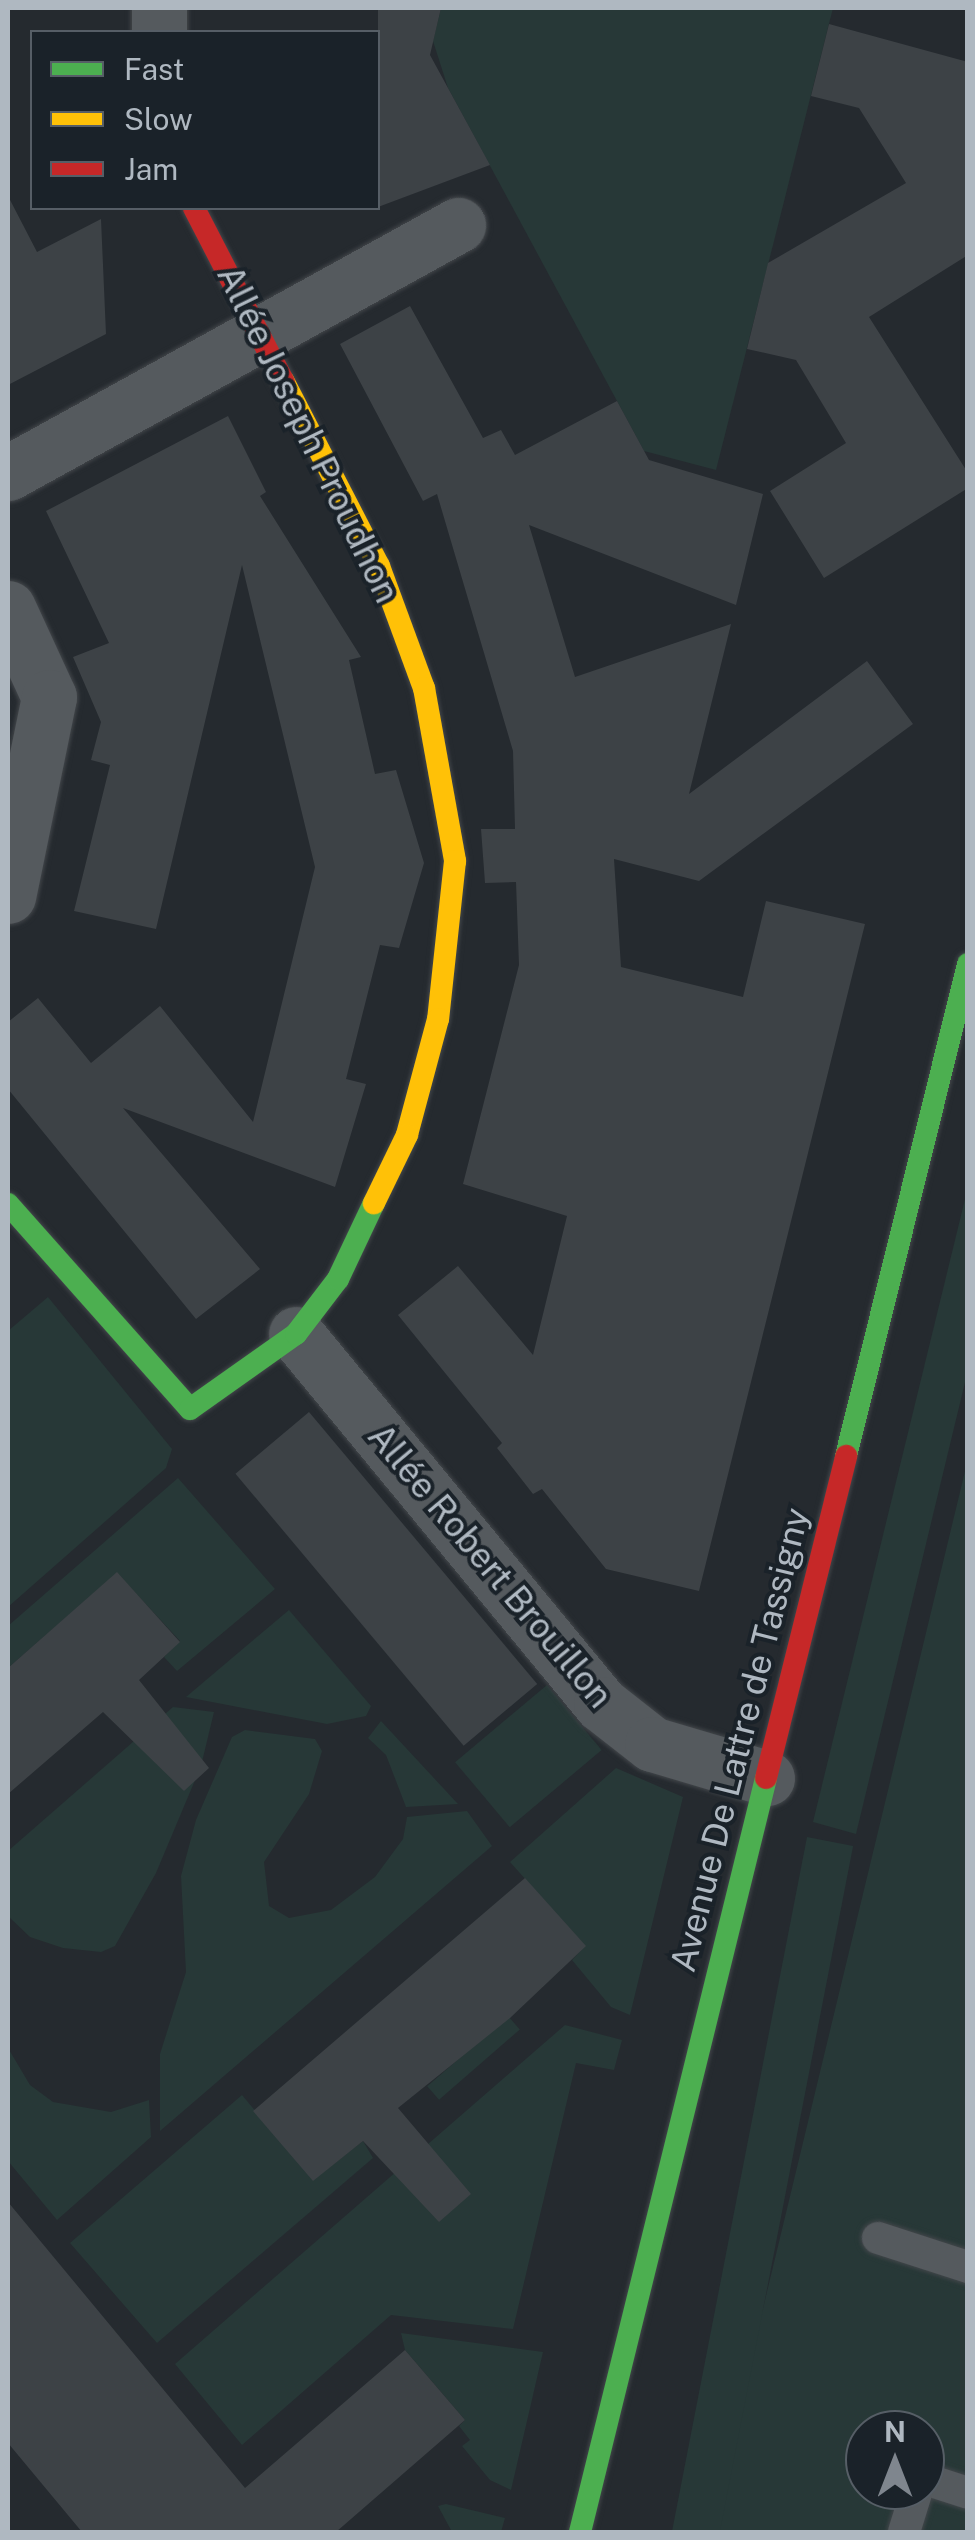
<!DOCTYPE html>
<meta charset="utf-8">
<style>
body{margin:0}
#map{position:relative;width:975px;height:2540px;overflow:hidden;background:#252a2f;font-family:"Public Sans",sans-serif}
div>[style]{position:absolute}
.green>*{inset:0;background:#273837;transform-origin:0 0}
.building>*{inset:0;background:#3d4246;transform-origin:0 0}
.roads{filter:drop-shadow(0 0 2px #42464a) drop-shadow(0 0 2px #42464a)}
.lane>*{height:32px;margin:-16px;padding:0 16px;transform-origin:16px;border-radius:16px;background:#555a5e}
.street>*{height:55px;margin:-27.5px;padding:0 27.5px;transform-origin:27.5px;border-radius:27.5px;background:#555a5e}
.fast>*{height:22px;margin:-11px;padding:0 11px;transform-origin:11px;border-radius:11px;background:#4caf50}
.slow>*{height:22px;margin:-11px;padding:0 11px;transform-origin:11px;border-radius:11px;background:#ffc107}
.jam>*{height:22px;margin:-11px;padding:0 11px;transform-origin:11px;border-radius:11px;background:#c62828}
span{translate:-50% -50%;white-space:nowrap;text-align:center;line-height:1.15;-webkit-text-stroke:8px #1a2229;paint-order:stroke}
.street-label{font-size:35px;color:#afb8c1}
.frame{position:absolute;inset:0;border:10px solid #afb8c1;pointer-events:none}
.legend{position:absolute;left:30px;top:30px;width:350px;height:180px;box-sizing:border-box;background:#1a2229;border:2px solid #565e66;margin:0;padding:12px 18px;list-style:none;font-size:30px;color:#afb8c1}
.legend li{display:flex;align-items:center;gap:20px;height:50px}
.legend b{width:50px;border:2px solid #565e66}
.north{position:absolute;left:845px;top:2410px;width:100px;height:100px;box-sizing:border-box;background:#1a2229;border:2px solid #565e66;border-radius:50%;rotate:0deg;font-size:28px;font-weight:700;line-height:40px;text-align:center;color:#afb8c1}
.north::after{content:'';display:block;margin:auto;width:35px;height:45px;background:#7f868e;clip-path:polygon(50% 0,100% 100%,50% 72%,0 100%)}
</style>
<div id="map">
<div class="green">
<div style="clip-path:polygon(441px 8px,833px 8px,716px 470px,644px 451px,448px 88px,433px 41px)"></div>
<div style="clip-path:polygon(967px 1191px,967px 1374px,856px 1834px,813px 1822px)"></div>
<div style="clip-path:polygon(48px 1297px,172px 1449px,166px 1468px,8px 1607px,8px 1331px)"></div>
<div style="clip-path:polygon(evenodd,967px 1463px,967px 2532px,709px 2532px,967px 1463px,865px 2430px,925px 2430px,925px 2490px,865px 2490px,865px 2430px)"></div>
<div style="clip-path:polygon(178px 1478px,275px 1589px,177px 1671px,164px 1657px,180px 1641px,117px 1573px,8px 1668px,8px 1626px)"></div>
<div style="clip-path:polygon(289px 1610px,371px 1706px,366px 1716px,327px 1724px,186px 1697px)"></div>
<div style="left:547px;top:1685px;width:85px;height:120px;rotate:50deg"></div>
<div style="clip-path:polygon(173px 1707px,214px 1712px,201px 1766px,156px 1873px,115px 1946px,101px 1952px,63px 1948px,30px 1937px,8px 1916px,8px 1851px)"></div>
<div style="clip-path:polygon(381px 1721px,458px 1804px,406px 1807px,386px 1755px,368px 1738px)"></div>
<div style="clip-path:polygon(245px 1730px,315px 1739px,322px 1751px,309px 1794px,264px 1862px,269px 1906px,289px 1918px,331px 1910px,375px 1877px,403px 1839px,407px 1817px,467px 1811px,492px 1846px,160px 2131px,160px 2054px,186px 1972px,181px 1876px,196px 1820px,232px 1737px)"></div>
<div style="clip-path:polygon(616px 1768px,683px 1797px,630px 2015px,611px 2007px,572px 1960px,585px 1946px,510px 1862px)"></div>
<div style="left:807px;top:1837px;width:47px;height:716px;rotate:11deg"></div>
<div style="left:508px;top:2016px;width:18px;height:107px;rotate:49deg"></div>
<div style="clip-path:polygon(565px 2025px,622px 2040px,614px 2070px,576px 2063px,513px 2329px,391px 2315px,242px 2445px,175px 2364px)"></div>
<div style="clip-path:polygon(8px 2048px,30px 2085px,53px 2102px,111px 2112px,149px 2100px,151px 2137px,57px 2220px,8px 2161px)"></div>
<div style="clip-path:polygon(242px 2095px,313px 2180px,363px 2141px,373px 2158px,157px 2343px,70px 2243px)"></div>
<div style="clip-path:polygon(401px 2333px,543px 2352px,511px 2490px,490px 2480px,462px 2446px,470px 2440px,459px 2426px,465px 2420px,405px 2350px)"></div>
<div style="clip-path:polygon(446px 2504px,505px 2518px,501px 2532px,452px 2532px,438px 2506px)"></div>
</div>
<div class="building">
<div style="clip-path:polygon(378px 8px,441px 8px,430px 55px,490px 165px,378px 207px)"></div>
<div style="clip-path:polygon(829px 24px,968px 62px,968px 255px,869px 317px,968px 473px,968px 488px,824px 578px,770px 491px,846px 443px,796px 360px,747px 349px,768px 263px,906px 183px,859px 108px,811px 96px)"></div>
<div style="clip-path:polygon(8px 196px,37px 252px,101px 219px,106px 334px,8px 385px)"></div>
<div style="clip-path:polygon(410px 306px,483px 438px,501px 430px,515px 455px,617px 401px,649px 460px,763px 494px,736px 605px,529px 525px,575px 677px,731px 624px,689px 794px,867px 661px,913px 724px,699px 881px,614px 859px,621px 967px,743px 997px,766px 901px,865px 924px,699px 1591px,606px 1569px,542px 1489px,533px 1494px,497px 1448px,502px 1443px,398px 1315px,458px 1266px,533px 1355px,567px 1216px,463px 1184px,519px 965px,516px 882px,485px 883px,481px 829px,515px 829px,513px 751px,437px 494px,423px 501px,340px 344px)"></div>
<div style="clip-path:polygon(228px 416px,266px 492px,260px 496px,361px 657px,349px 660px,375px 774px,396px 770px,424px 863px,399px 948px,380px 945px,346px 1079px,366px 1084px,335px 1187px,123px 1108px,260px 1269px,196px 1319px,8px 1089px,8px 1022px,38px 998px,91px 1063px,160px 1006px,253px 1122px,315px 867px,242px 565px,156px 929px,74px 911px,110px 765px,91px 760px,101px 722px,73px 657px,109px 643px,46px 511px)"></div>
<div style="left:309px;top:1412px;width:355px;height:96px;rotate:50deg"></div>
<div style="clip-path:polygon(117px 1572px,180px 1642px,139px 1680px,209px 1768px,184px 1791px,103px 1712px,8px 1794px,8px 1668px)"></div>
<div style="clip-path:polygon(525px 1878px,586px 1946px,510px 2018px,398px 2108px,471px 2194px,439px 2222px,363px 2141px,313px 2181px,253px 2111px)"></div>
<div style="clip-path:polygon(8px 2202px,245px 2488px,405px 2350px,465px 2420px,336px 2532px,82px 2532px,8px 2443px)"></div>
</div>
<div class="roads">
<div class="lane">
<div style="left:878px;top:2238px;width:95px;rotate:17.9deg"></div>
<div style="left:925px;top:2479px;width:45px;rotate:18deg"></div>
<div style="left:904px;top:2532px;width:44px;rotate:-72.8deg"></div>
</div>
<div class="street">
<div style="left:159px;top:8px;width:24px;rotate:90deg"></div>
<div style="left:8px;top:473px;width:514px;rotate:-28.86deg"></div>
<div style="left:8px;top:608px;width:98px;rotate:65.3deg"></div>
<div style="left:49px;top:697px;width:203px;rotate:101.6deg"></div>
<div style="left:296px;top:1334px;width:480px;rotate:50.5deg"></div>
<div style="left:601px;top:1704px;width:65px;rotate:38.1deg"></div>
<div style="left:652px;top:1744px;width:120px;rotate:16.5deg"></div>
</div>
<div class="fast">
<div style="left:8px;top:1204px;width:274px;rotate:48.4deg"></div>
<div style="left:190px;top:1409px;width:130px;rotate:-35.3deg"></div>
<div style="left:296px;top:1334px;width:69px;rotate:-52.6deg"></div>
<div style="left:338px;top:1279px;width:84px;rotate:-64.7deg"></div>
<div style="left:846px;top:1456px;width:507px;rotate:-76.07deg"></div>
<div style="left:580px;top:2532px;width:777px;rotate:-76.14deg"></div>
</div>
<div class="slow">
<div style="left:284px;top:382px;width:207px;rotate:62.7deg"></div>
<div style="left:379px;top:566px;width:130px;rotate:69.8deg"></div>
<div style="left:424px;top:688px;width:176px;rotate:79.8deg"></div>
<div style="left:455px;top:861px;width:159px;rotate:96.1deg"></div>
<div style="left:438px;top:1019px;width:120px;rotate:105deg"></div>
<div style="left:407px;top:1135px;width:76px;rotate:115.9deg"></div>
</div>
<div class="jam">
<div style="left:194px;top:208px;width:196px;rotate:62.7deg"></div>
<div style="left:766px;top:1778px;width:332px;rotate:-76deg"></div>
</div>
</div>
<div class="street-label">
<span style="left:308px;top:434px;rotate:64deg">Allée Joseph Proudhon</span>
<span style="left:490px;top:1566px;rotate:50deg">Allée Robert Brouillon</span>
<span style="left:740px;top:1740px;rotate:-76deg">Avenue De Lattre de Tassigny</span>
</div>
<div class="frame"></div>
<ul class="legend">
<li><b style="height:12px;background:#4caf50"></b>Fast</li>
<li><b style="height:12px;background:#ffc107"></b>Slow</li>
<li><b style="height:12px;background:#c62828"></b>Jam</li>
</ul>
<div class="north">N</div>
</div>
